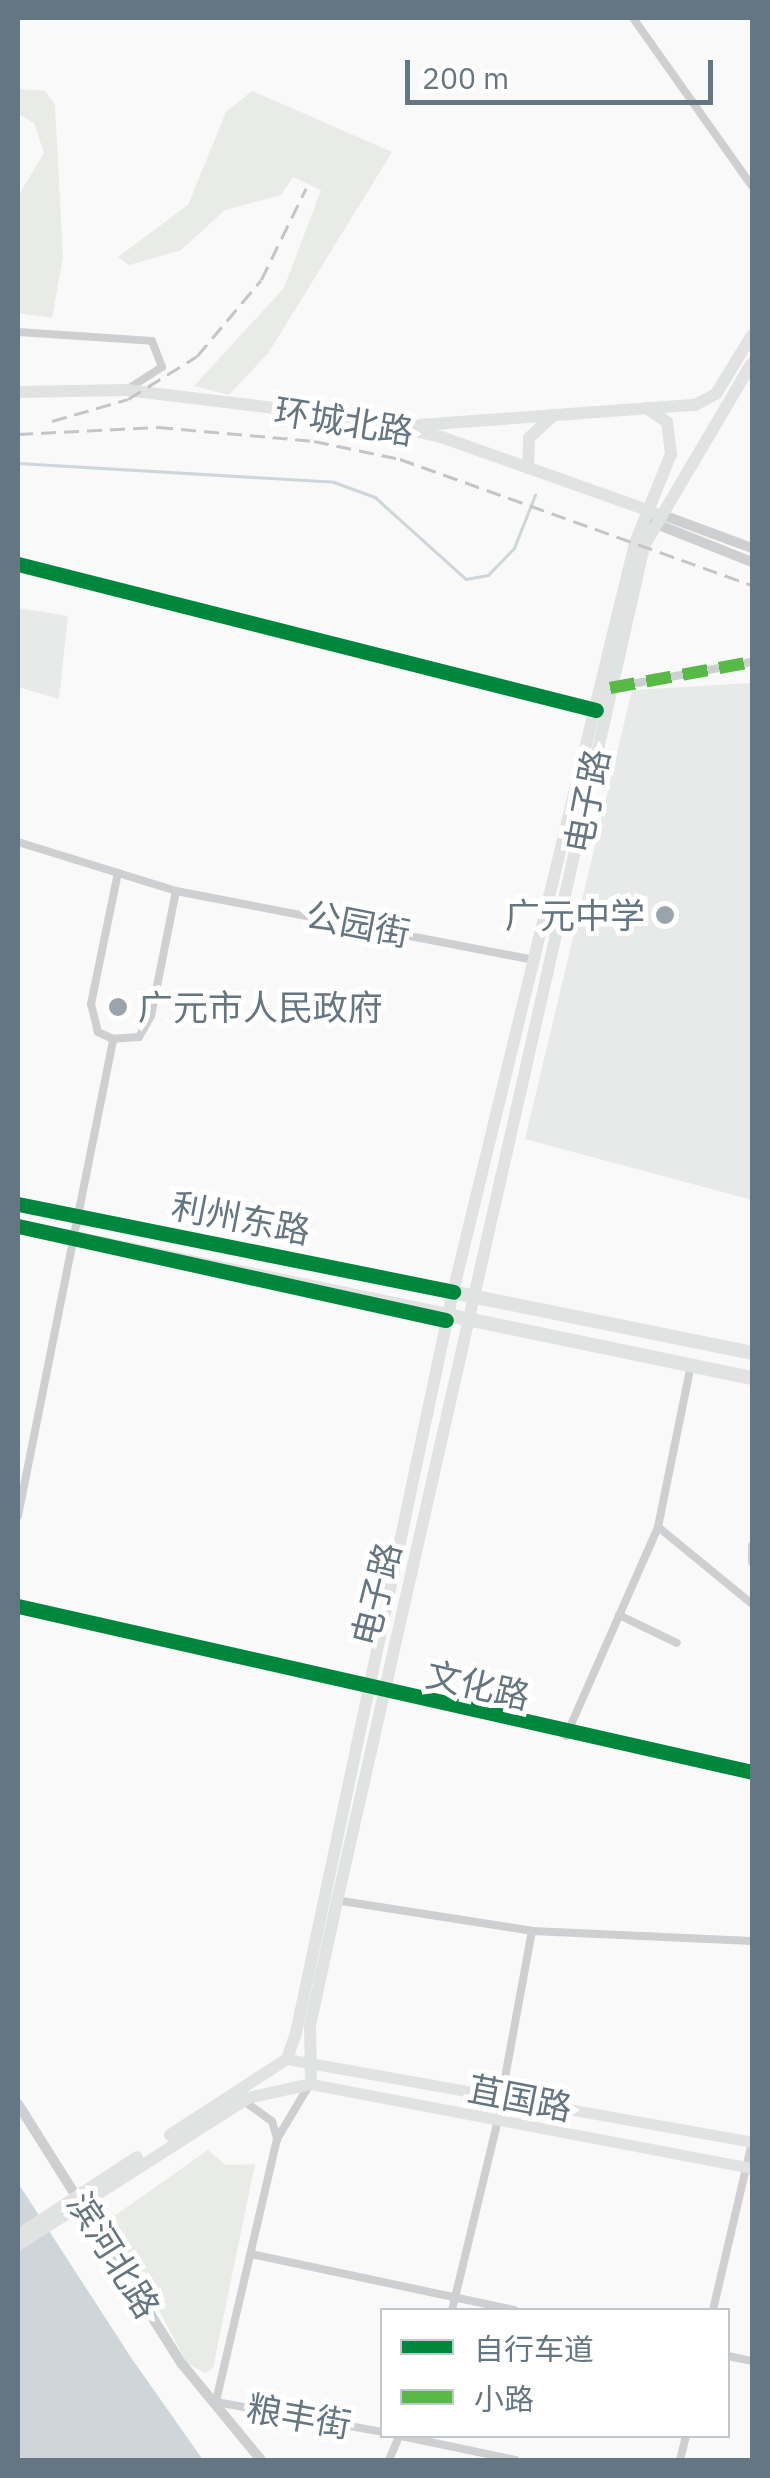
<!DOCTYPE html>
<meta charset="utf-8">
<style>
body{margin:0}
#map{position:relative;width:770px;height:2478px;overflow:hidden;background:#f9f9f9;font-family:"IBM Plex Sans","Noto Sans SC",sans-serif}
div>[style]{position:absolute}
.built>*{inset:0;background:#e8e9e9}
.green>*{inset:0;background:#e8ebe6}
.water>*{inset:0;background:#ced6d9}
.stream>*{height:2.5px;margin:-1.25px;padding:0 1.25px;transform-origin:1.25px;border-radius:1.25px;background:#ced6d9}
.minor>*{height:8px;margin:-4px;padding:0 4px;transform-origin:4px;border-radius:4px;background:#cecfd0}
.tertiary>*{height:10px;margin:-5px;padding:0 5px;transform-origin:5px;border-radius:5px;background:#cecfd0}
.secondary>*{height:11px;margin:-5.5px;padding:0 5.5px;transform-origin:5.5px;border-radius:5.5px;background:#e1e2e2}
.primary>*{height:12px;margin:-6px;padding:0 6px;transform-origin:6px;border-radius:6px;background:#e1e2e2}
.trunk>*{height:14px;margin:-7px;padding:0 7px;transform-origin:7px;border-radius:7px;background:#e1e2e2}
.rail>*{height:2.5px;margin-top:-1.25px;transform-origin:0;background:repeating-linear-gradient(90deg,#c3c5c6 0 15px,transparent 0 23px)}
.quiet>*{height:12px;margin-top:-6px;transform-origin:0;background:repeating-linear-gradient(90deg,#58b947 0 25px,transparent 0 37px)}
.cycleway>*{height:15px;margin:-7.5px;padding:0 7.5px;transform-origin:7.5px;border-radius:7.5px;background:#00873e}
.dots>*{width:28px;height:28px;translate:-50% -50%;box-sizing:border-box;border:5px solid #fff;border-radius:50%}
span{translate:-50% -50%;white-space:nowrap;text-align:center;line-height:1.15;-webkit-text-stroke:10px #fff;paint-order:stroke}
.street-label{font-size:35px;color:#657683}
.poi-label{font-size:35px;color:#657683}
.right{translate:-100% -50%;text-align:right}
.left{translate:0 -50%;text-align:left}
.frame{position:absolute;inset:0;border:20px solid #657683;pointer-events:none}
.legend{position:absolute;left:380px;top:2308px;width:350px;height:130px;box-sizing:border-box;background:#fff;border:2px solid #c1c8cd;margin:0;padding:12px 18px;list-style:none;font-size:30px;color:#657683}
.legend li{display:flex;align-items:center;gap:20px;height:50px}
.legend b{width:50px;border:2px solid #c1c8cd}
.scale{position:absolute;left:405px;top:60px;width:308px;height:45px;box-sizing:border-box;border:5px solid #657683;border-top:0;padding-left:12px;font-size:30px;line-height:35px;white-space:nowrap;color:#657683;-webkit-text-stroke:8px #fff;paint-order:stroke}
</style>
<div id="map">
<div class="built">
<div style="clip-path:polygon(18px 608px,68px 616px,59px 699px,18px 687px)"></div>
<div style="clip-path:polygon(752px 683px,752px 1200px,525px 1139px,632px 690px)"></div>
</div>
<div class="green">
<div style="clip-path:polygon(18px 89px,45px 91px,55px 105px,63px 257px,52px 318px,18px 313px,18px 196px,44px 153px,34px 123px,18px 114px)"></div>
<div style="clip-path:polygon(252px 91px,392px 152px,269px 352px,229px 395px,194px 386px,284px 288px,321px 190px,293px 177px,281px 195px,225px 210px,181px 250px,129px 265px,118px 257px,188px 205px,226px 112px)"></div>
<div style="clip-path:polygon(208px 2150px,226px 2165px,255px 2164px,213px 2368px,205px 2373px,187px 2363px,110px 2219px)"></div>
</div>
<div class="water">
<div style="clip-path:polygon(18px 2183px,132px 2359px,203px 2460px,18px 2460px)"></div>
</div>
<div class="stream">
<div style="left:18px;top:463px;width:317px;rotate:3.4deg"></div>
<div style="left:334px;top:482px;width:44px;rotate:20.1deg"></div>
<div style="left:375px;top:497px;width:122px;rotate:42deg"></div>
<div style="left:466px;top:579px;width:22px;rotate:-10deg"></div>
<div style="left:488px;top:575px;width:37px;rotate:-46deg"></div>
<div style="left:514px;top:548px;width:57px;rotate:-68.4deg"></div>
</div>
<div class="minor">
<div style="left:633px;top:18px;width:206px;rotate:54.7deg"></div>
<div style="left:18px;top:332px;width:134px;rotate:3.8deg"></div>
<div style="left:152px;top:341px;width:28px;rotate:69deg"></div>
<div style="left:162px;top:367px;width:38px;rotate:147deg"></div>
<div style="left:18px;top:564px;width:596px;rotate:14.18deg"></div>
<div style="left:610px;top:688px;width:144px;rotate:-10.4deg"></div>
<div style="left:18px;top:842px;width:165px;rotate:17.2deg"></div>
<div style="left:176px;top:891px;width:127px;rotate:101.3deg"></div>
<div style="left:151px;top:1016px;width:24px;rotate:120deg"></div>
<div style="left:139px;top:1037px;width:26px;rotate:176deg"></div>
<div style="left:113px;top:1039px;width:17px;rotate:-155deg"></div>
<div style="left:98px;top:1032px;width:29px;rotate:-104deg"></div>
<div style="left:91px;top:1004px;width:134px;rotate:-78.4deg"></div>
<div style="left:176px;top:891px;width:366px;rotate:10.9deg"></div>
<div style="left:18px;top:1516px;width:486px;rotate:-78.7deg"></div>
<div style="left:658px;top:1527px;width:122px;rotate:39.3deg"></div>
<div style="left:752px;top:1546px;width:16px;rotate:90deg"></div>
<div style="left:619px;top:1615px;width:64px;rotate:25.8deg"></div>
<div style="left:566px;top:1736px;width:228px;rotate:-66.2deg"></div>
<div style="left:658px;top:1527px;width:165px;rotate:-78.5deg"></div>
<div style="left:335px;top:1900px;width:199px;rotate:8.9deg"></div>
<div style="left:532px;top:1931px;width:220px;rotate:2.6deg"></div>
<div style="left:502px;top:2094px;width:166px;rotate:-79.6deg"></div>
<div style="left:244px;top:2101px;width:34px;rotate:36deg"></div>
<div style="left:272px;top:2121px;width:19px;rotate:74deg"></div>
<div style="left:277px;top:2139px;width:61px;rotate:-59.2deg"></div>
<div style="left:277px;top:2139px;width:270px;rotate:103.1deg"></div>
<div style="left:216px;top:2402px;width:169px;rotate:10.2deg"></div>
<div style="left:251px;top:2254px;width:269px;rotate:12deg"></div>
<div style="left:452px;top:2310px;width:200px;rotate:-76.4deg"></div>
<div style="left:713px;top:2310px;width:171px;rotate:-76.9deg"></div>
<div style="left:728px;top:2356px;width:25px;rotate:12deg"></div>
<div style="left:401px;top:2436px;width:117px;rotate:11.8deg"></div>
<div style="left:389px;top:2460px;width:26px;rotate:-67deg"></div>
<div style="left:680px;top:2460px;width:25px;rotate:-76deg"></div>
</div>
<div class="tertiary">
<div style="left:660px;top:514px;width:98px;rotate:20.3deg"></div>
<div style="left:654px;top:523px;width:105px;rotate:21.7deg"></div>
<div style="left:18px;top:1606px;width:753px;rotate:12.74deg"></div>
<div style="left:18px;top:2104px;width:307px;rotate:57.8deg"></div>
<div style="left:182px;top:2364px;width:124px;rotate:50.5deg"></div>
</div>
<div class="secondary">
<div style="left:287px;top:2059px;width:472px;rotate:10.1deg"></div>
<div style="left:311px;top:2084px;width:449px;rotate:10.8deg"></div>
</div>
<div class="primary">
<div style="left:18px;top:392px;width:108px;rotate:-1.1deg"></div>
<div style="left:126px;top:390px;width:232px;rotate:6.9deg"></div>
<div style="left:356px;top:418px;width:87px;rotate:12.6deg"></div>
<div style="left:441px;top:437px;width:225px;rotate:19.5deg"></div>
<div style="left:406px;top:426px;width:290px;rotate:-4.2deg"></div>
<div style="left:695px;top:405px;width:24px;rotate:-28deg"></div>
<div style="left:716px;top:394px;width:69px;rotate:-58.6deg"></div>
<div style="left:528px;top:468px;width:30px;rotate:-88deg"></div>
<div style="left:529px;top:438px;width:34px;rotate:-43deg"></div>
<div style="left:170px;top:2135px;width:140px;rotate:-33deg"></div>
<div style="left:287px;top:2059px;width:28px;rotate:-71deg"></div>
<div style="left:296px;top:2033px;width:757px;rotate:-78.04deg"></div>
<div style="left:453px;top:1292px;width:771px;rotate:-76.34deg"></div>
<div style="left:635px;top:543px;width:96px;rotate:-68deg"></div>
<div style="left:671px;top:454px;width:32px;rotate:-97deg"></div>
<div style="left:667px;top:422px;width:25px;rotate:-146deg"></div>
<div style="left:18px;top:2235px;width:142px;rotate:-33.2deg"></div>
<div style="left:18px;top:2245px;width:273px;rotate:-32.6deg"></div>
<div style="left:248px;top:2098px;width:65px;rotate:-12.5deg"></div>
<div style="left:311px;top:2084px;width:58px;rotate:-91deg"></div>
<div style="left:310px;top:2026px;width:128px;rotate:-77.8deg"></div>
<div style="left:337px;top:1901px;width:1389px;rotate:-77.23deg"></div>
<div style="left:644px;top:546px;width:212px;rotate:-59.5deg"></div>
</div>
<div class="trunk">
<div style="left:18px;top:1204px;width:749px;rotate:11.47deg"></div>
<div style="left:18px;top:1226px;width:750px;rotate:11.7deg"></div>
</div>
<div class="rail">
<div style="left:52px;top:421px;width:79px;rotate:-16.1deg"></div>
<div style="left:128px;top:399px;width:81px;rotate:-31.9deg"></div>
<div style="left:197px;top:356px;width:99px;rotate:-49.9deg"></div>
<div style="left:261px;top:280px;width:102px;rotate:-63.9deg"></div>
<div style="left:18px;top:434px;width:140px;rotate:-2.9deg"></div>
<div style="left:158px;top:427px;width:157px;rotate:5.1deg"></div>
<div style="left:314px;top:441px;width:88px;rotate:11.8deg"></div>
<div style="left:400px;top:459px;width:374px;rotate:19.7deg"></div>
</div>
<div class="quiet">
<div style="left:610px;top:688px;width:144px;rotate:-10.4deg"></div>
</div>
<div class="cycleway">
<div style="left:18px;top:564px;width:596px;rotate:14.18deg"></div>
<div style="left:18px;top:1204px;width:444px;rotate:11.4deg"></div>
<div style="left:18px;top:1226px;width:438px;rotate:12.4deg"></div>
<div style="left:18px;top:1606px;width:753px;rotate:12.74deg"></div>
</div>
<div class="dots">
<div style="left:665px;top:915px;background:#99a4ac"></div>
<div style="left:118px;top:1007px;background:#99a4ac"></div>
</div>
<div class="street-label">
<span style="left:344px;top:421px;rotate:9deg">环城北路</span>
<span style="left:587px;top:801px;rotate:-79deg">电子路</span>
<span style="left:358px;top:924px;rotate:11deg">公园街</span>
<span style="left:241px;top:1218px;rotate:11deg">利州东路</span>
<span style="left:376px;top:1594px;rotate:-76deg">电子路</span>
<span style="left:478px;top:1685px;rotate:13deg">文化路</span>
<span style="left:520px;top:2098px;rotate:11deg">苴国路</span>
<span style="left:114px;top:2255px;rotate:58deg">滨河北路</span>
<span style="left:299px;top:2416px;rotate:10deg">粮丰街</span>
</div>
<div class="poi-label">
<span class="right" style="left:645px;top:915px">广元中学</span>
<span class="left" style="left:138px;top:1007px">广元市人民政府</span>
</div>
<div class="frame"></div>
<ul class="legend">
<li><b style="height:12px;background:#00873e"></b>自行车道</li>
<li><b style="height:12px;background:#58b947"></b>小路</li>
</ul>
<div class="scale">200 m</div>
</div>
